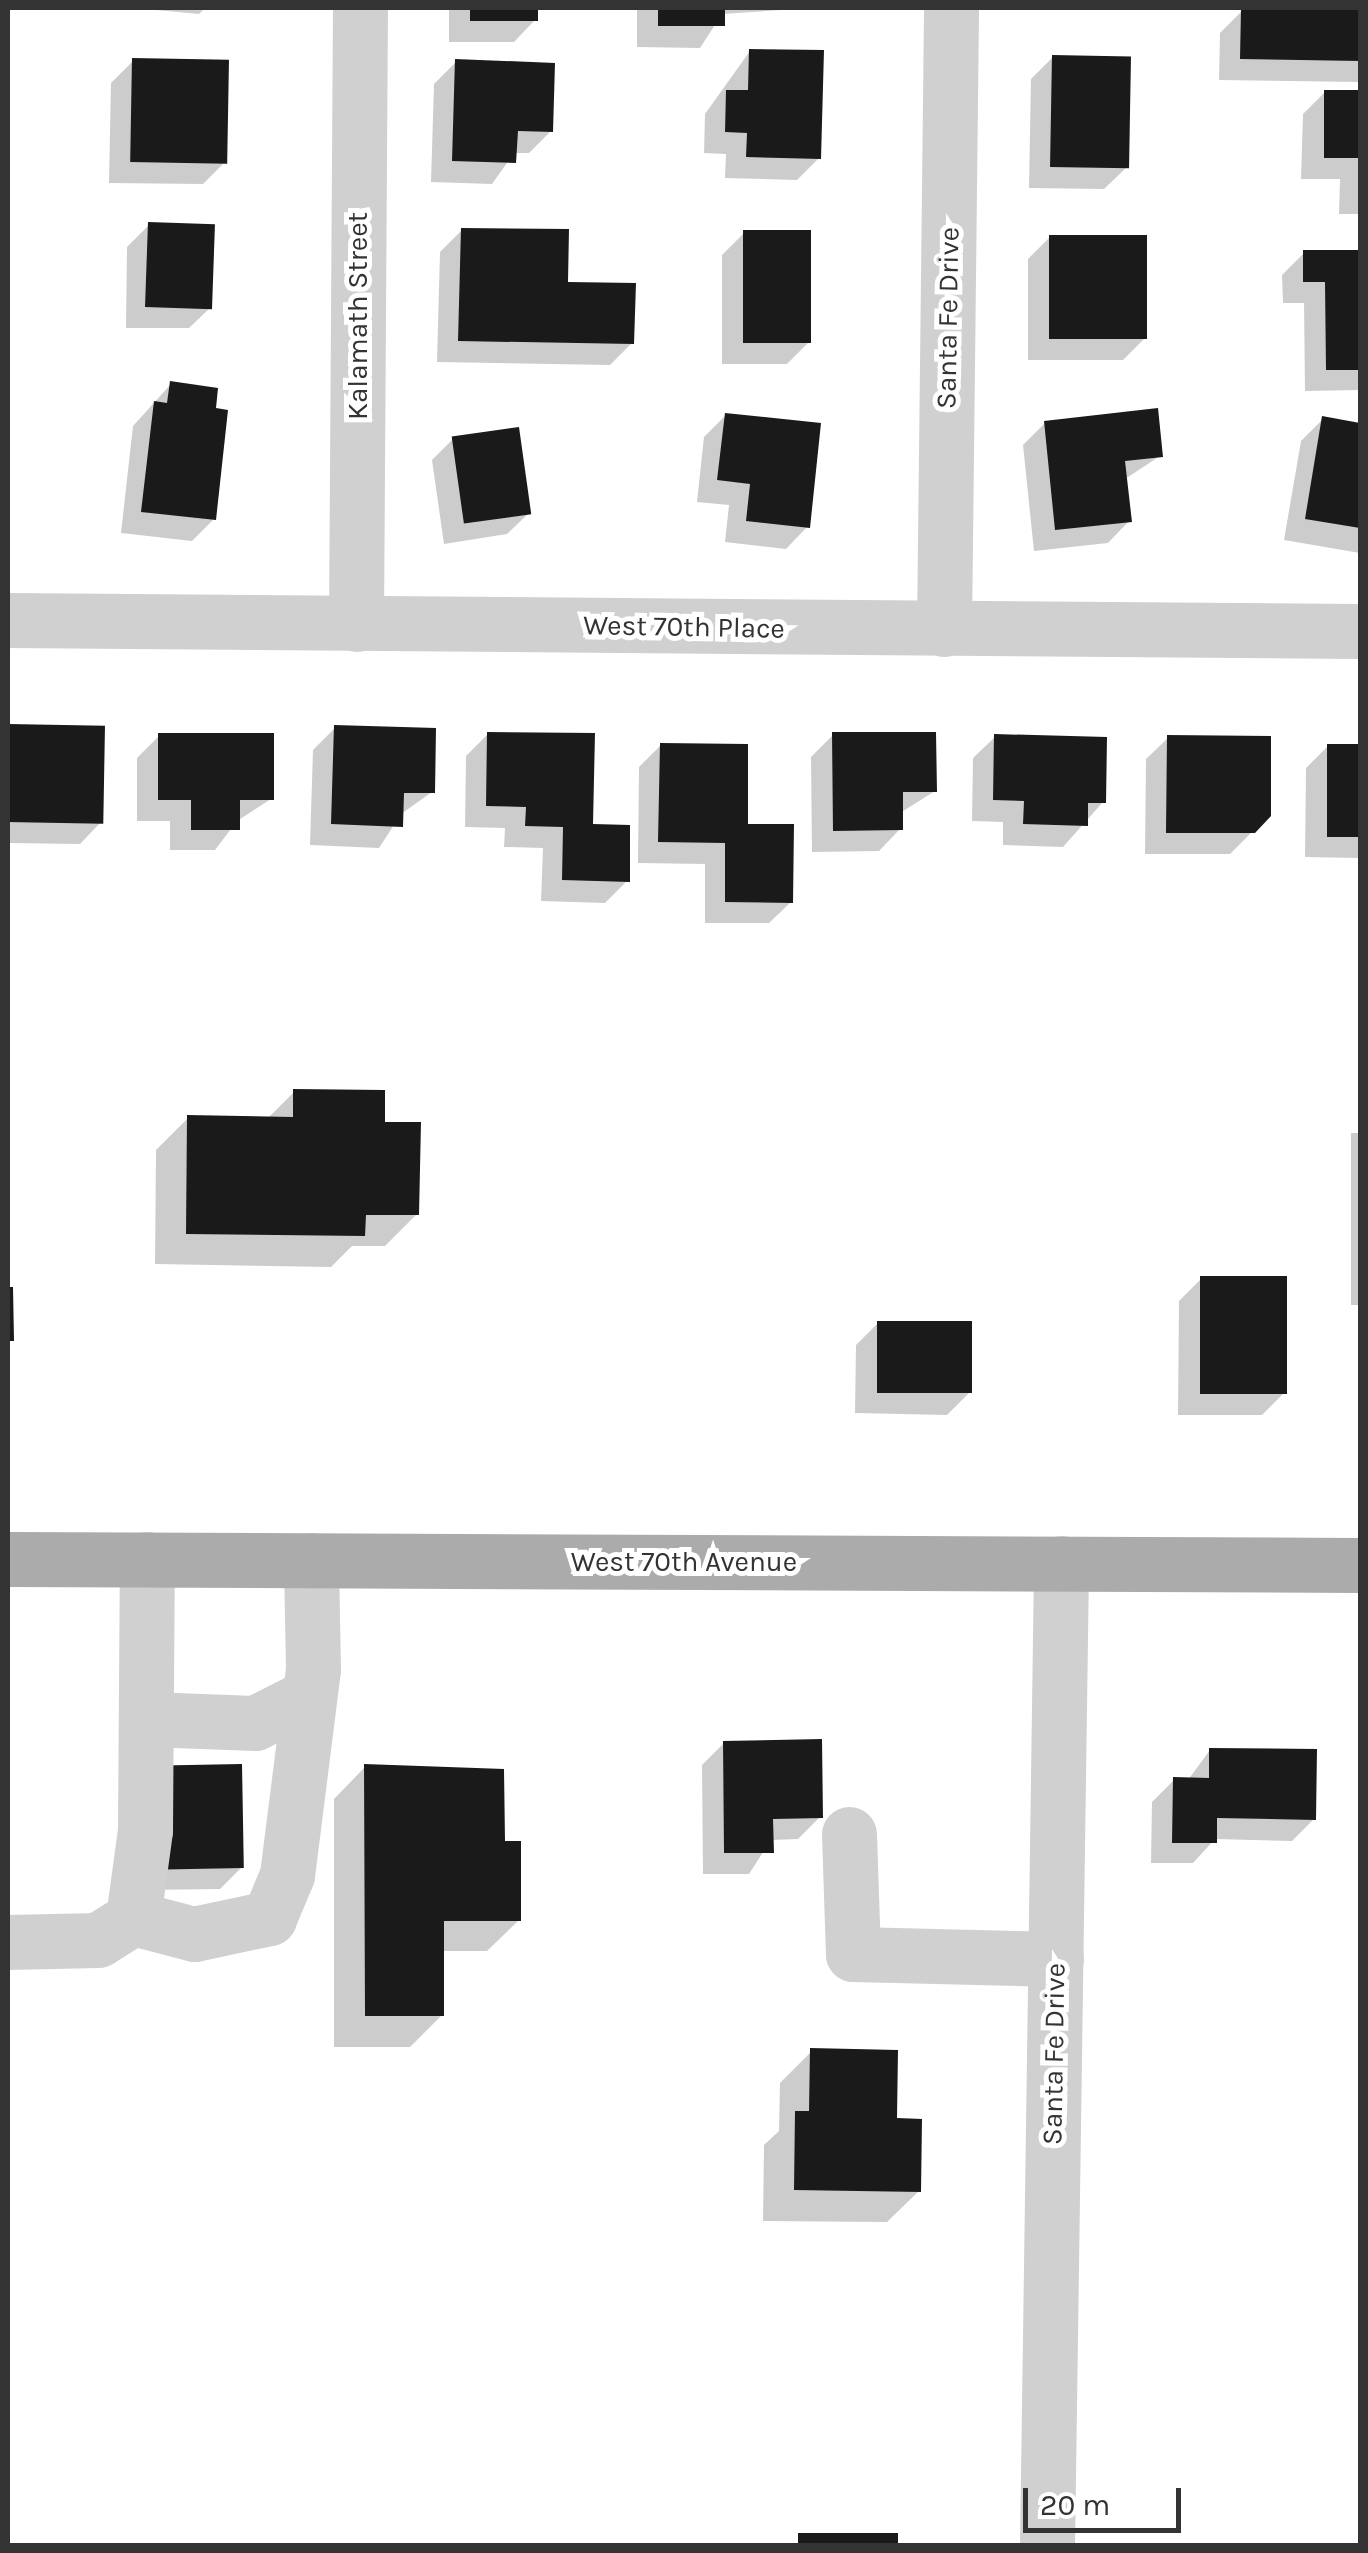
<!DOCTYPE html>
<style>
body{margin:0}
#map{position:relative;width:1368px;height:2553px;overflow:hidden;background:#fff;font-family:Karla,sans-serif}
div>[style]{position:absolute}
.shadow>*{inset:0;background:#0003;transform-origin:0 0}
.building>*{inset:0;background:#1a1a1a;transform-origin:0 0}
.minor>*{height:55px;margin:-27.5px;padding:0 27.5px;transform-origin:27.5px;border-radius:27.5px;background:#d0d0d0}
.major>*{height:55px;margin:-27.5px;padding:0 27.5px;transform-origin:27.5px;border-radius:27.5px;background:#ababab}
span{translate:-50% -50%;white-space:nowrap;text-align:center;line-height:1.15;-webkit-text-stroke:10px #fff;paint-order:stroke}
.street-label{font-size:28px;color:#333}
.frame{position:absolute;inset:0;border:10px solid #333;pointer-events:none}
.scale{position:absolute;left:1023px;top:2488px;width:158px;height:45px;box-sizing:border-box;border:5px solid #333;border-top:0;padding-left:12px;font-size:30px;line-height:35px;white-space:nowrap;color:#333;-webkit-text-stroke:8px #fff;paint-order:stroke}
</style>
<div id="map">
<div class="shadow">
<div style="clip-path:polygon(135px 8px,205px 8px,199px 14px)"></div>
<div style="clip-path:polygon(449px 8px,535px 8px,535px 20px,514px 42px,449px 42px)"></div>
<div style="clip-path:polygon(637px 8px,810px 8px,722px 14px,700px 48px,637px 47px)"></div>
<div style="clip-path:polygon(1323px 8px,1360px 8px,1360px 82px,1219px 80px,1220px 33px,1242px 11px)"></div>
<div style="clip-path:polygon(750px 51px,819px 158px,797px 180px,725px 178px,726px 154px,704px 153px,705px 114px)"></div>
<div style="clip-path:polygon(1053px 57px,1126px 168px,1104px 189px,1029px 188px,1031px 79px)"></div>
<div style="clip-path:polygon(133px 61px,225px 162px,203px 184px,109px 183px,111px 83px)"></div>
<div style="clip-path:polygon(456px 62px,551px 131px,529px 153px,514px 153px,492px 184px,431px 182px,434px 84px)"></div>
<div style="clip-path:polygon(1325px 92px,1360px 93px,1360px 214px,1339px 214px,1340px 179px,1301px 179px,1303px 114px)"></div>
<div style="clip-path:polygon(149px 225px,211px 307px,189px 328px,126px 328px,127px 247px)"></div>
<div style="clip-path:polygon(462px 230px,565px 284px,632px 343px,610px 365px,437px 362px,440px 252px)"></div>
<div style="clip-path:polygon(744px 233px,809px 342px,787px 364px,722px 364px,722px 255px)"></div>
<div style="clip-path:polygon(1050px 237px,1145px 338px,1123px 360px,1028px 360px,1028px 259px)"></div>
<div style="clip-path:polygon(1360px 252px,1360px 390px,1305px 391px,1304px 303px,1283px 303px,1282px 275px,1304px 253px)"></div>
<div style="clip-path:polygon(171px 384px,214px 519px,192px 541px,121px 533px,133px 426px)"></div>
<div style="clip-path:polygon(726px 415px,807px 527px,786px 549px,725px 542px,729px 505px,697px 502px,704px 437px)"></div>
<div style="clip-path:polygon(1323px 419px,1360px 425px,1360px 553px,1284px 540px,1301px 441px)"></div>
<div style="clip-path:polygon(1045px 423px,1160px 456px,1125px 479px,1129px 521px,1108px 543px,1034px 551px,1023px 445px)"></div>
<div style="clip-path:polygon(453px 439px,529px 513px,507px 534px,444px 544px,432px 460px)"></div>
<div style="clip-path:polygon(8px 726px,103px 727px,101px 822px,80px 844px,8px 843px)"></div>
<div style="clip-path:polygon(335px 728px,432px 792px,401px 814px,379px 848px,310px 845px,313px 750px)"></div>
<div style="clip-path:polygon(488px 734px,591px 827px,627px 881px,605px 903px,541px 901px,543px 848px,504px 847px,505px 828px,465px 827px,466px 756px)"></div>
<div style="clip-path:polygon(833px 735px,935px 791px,900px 813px,900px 829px,879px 851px,812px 852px,811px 757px)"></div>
<div style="clip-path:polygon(159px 736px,271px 799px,237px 821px,215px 850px,170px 850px,170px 821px,137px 821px,137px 758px)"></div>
<div style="clip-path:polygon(995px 737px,1103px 802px,1063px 847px,1003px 845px,1003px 822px,972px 821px,973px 758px)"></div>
<div style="clip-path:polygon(1168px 738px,1253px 831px,1230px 854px,1145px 854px,1146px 759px)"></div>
<div style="clip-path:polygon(661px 745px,745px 826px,791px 902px,769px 923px,705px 923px,705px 864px,638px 863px,639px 767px)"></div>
<div style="clip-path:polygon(1328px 746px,1360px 747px,1360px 858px,1305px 857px,1306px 768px)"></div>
<div style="clip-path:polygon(294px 1092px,383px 1124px,417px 1214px,385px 1246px,352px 1246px,331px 1267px,155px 1264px,156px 1150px,188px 1118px,267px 1119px)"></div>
<div style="left:1360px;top:1133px;width:172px;height:9px;rotate:90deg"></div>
<div style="clip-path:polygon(1201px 1279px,1284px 1393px,1262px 1415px,1178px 1415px,1179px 1301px)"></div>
<div style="clip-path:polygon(878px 1323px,969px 1393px,947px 1415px,855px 1413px,856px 1345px)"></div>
<div style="clip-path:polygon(724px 1743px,820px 1817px,798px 1839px,771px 1840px,749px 1874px,703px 1874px,702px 1765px)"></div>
<div style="clip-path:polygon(1210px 1750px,1314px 1819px,1292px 1841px,1215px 1839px,1193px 1863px,1151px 1863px,1152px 1802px,1174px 1780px,1188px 1780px)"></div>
<div style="clip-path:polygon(239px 1766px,242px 1867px,220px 1889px,143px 1890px)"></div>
<div style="clip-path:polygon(365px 1767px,503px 1843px,519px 1920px,487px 1951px,442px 1951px,442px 2015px,410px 2047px,334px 2047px,334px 1799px)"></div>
<div style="clip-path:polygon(812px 2051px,894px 2120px,919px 2191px,887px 2222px,763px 2221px,764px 2145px,779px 2131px,780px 2083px)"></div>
</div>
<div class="building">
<div style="left:470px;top:8px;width:68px;height:13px"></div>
<div style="left:658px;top:8px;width:67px;height:18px"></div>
<div style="clip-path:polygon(1343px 8px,1360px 8px,1360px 61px,1240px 59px,1241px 9px)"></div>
<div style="clip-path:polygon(749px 49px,824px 50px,821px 159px,746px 157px,747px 133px,725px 132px,726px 90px,748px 90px)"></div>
<div style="left:1052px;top:55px;width:79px;height:112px;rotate:1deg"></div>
<div style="left:132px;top:58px;width:97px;height:104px;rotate:1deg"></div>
<div style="clip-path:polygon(455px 59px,555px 63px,553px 132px,518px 131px,516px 163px,452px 161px)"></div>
<div style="left:1324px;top:90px;width:36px;height:68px"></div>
<div style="left:148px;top:222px;width:67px;height:85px;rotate:2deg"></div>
<div style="clip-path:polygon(461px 228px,569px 229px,568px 282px,636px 283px,634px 344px,458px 341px)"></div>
<div style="left:743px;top:230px;width:68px;height:113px"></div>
<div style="left:1049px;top:235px;width:98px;height:104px"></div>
<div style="clip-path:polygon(1303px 250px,1360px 250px,1360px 370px,1326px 370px,1325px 282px,1303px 282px)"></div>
<div style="clip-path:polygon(170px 381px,218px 388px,216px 408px,228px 410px,216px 520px,141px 512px,154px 401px,167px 403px)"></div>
<div style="clip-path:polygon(1158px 408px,1163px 457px,1125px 461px,1132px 522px,1055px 530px,1044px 421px)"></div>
<div style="clip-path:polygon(725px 413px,821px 423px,810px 528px,746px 521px,750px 484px,717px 480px)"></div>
<div style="clip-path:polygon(1322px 416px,1360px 423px,1360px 528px,1305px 519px)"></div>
<div style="left:519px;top:427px;width:88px;height:68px;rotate:82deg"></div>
<div style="left:8px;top:724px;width:97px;height:98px;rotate:1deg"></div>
<div style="clip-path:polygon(334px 725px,436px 728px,435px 793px,404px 793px,403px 827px,331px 824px)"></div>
<div style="clip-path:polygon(487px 732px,595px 733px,593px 824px,630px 825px,630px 882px,562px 880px,563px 827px,525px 826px,526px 807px,486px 806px)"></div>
<div style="clip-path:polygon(832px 732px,936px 732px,937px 792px,903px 792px,903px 830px,833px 831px)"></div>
<div style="clip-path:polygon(158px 733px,274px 733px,274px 800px,240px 800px,240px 830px,191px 830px,191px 800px,158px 800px)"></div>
<div style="clip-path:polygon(994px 734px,1107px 737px,1106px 803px,1088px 803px,1088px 826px,1023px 824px,1024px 801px,993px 800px)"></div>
<div style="clip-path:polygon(1167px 735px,1271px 736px,1271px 816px,1255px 833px,1166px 833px)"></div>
<div style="clip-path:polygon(660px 743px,748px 744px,748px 824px,794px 824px,793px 903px,725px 902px,725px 843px,658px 842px)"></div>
<div style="left:1327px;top:744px;width:33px;height:93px"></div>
<div style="clip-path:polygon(293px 1089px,385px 1090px,385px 1122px,421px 1122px,419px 1215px,366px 1215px,365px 1236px,186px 1234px,187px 1115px,293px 1117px)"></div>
<div style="left:1200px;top:1276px;width:87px;height:118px"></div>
<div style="clip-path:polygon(8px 1287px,13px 1287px,14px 1341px,8px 1341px)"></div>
<div style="left:877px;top:1321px;width:95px;height:72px"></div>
<div style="clip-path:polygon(822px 1739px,823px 1818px,773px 1819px,774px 1853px,724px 1853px,723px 1741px)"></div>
<div style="clip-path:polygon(1209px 1748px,1317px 1749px,1316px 1820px,1217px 1818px,1217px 1843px,1172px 1843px,1173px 1777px,1209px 1778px)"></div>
<div style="left:242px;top:1764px;width:104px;height:80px;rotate:89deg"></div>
<div style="clip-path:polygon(364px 1764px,504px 1769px,505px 1841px,521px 1841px,521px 1921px,444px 1921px,444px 2016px,365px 2016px)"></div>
<div style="clip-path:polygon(810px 2048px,898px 2050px,897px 2118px,922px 2119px,921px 2192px,794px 2190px,795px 2111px,809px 2111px)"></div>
<div style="left:898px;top:2533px;width:13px;height:100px;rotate:90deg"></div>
</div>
<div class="minor">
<div style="left:8px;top:620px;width:1352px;rotate:0.47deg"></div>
<div style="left:356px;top:624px;width:616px;rotate:-89.63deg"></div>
<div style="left:944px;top:629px;width:621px;rotate:-89.35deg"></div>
<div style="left:147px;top:1719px;width:108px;rotate:2.1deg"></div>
<div style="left:255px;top:1723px;width:60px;rotate:-26.6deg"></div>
<div style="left:849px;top:1834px;width:120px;rotate:88.1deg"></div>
<div style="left:853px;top:1954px;width:203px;rotate:1.4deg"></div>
<div style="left:133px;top:1918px;width:63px;rotate:14.7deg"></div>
<div style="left:194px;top:1934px;width:77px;rotate:-12deg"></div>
<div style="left:269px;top:1918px;width:47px;rotate:-67.3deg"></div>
<div style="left:287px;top:1875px;width:208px;rotate:-82.8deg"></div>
<div style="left:313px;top:1669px;width:109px;rotate:-91.1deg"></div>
<div style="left:8px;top:1942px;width:90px;rotate:-1.3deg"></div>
<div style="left:98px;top:1940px;width:41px;rotate:-32.2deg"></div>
<div style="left:133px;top:1918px;width:89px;rotate:-82.2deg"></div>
<div style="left:145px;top:1830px;width:271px;rotate:-89.6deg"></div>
<div style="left:1047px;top:2546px;width:983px;rotate:-89.18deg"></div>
</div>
<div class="major">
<div style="left:8px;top:1559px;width:1352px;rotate:0.25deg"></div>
</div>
<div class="street-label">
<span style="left:358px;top:316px;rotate:-90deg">Kalamath Street</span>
<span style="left:948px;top:318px;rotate:-89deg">Santa Fe Drive</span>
<span style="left:684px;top:627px;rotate:1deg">West 70th Place</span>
<span style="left:684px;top:1562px">West 70th Avenue</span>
<span style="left:1054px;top:2054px;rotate:-89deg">Santa Fe Drive</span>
</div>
<div class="frame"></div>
<div class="scale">20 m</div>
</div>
